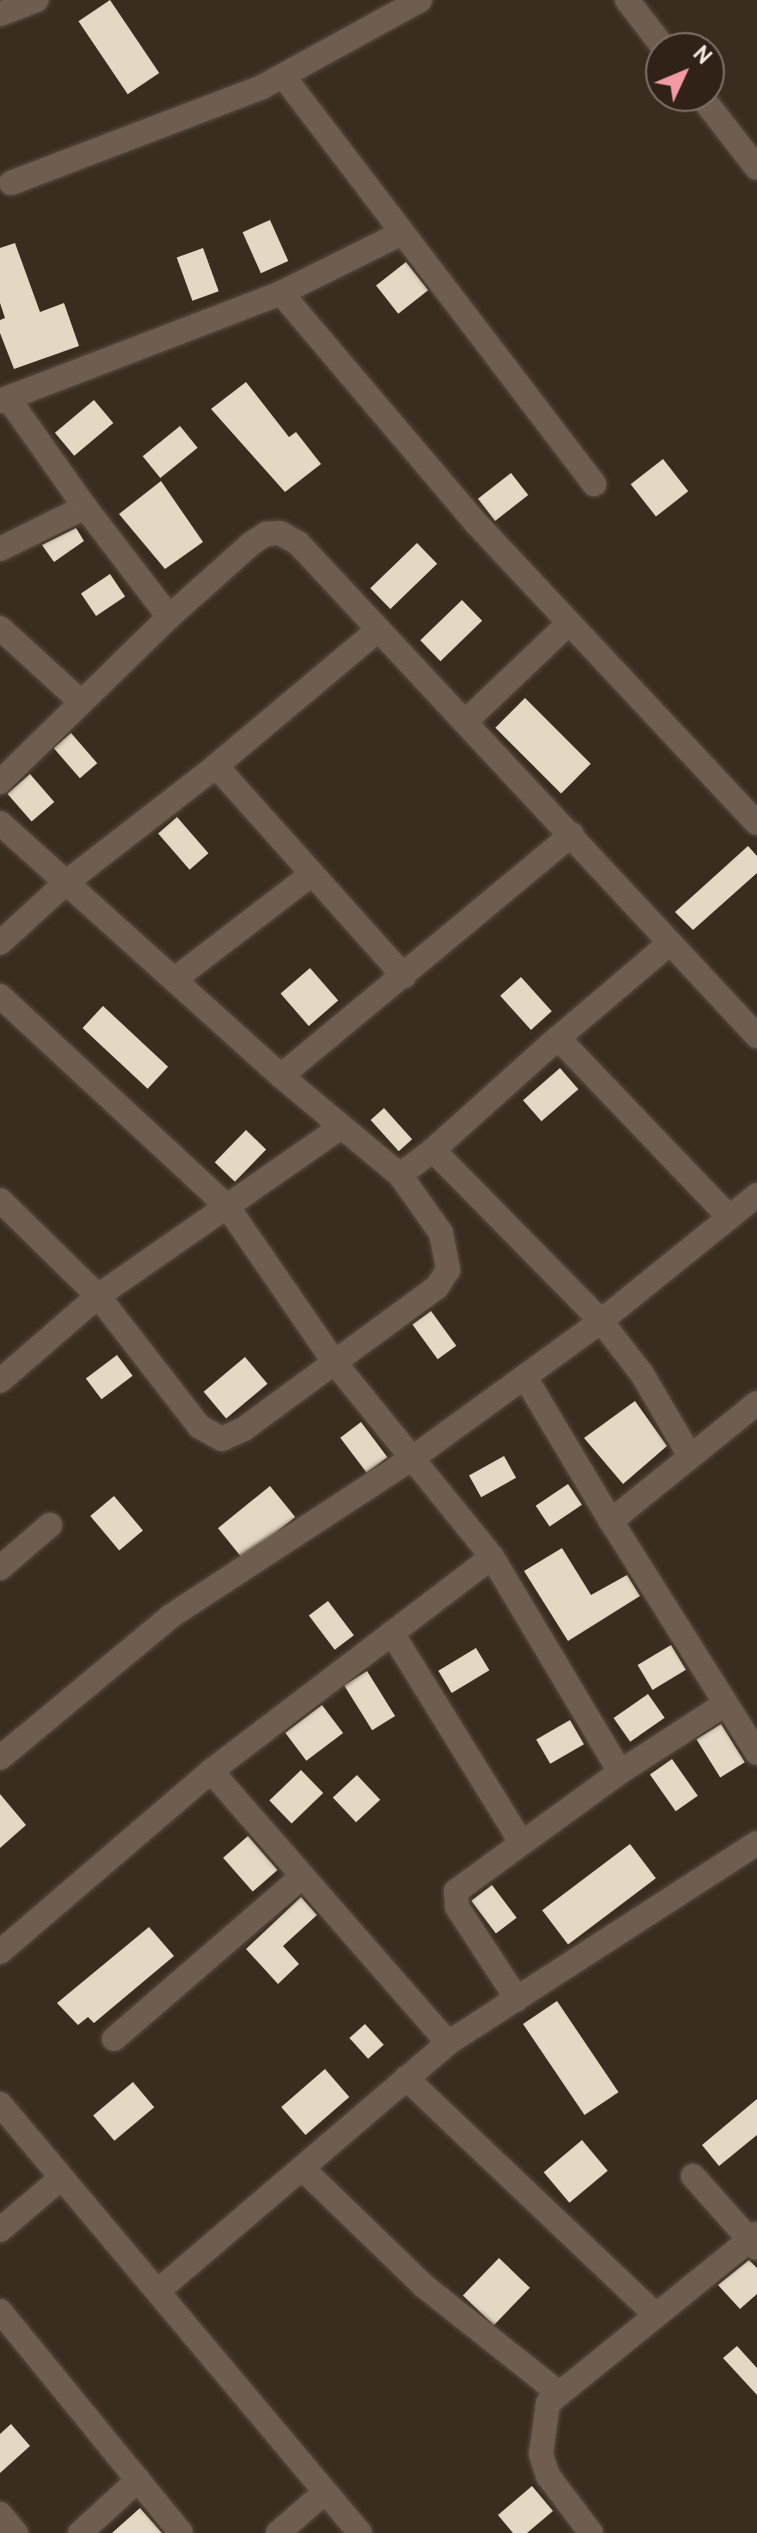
<!DOCTYPE html>
<style>
body{margin:0}
#map{position:relative;width:757px;height:2533px;overflow:hidden;background:#3b2c20;font-family:Overpass,sans-serif}
div>[style]{position:absolute}
.building>*{inset:0;background:#e4d7c3;transform-origin:0 0}
.roads{filter:drop-shadow(0 0 2px #584b40) drop-shadow(0 0 2px #584b40)}
.minor>*{height:24px;margin:-12px;padding:0 12px;transform-origin:12px;border-radius:12px;background:#6f5e50}
span{translate:-50% -50%;white-space:nowrap;text-align:center;line-height:1.15;-webkit-text-stroke:8px #312217;paint-order:stroke}
.north{position:absolute;left:645px;top:32px;width:80px;height:80px;box-sizing:border-box;background:#312217;border:2px solid #7d7067;border-radius:50%;rotate:46deg;font-size:22px;font-weight:700;line-height:32px;text-align:center;color:#f0e6de}
.north::after{content:'';display:block;margin:auto;width:28px;height:36px;background:#f49aa4;clip-path:polygon(50% 0,100% 100%,50% 72%,0 100%)}
</style>
<div id="map">
<div class="building">
<div style="left:110px;top:0;width:88px;height:38px;rotate:56deg"></div>
<div style="left:270px;top:220px;width:45px;height:30px;rotate:66deg"></div>
<div style="clip-path:polygon(15px 243px,40px 312px,64px 303px,79px 346px,14px 369px,0 333px,0 320px,5px 318px,0 303px,0 248px)"></div>
<div style="left:203px;top:248px;width:46px;height:28px;rotate:70deg"></div>
<div style="left:406px;top:262px;width:36px;height:38px;rotate:52deg"></div>
<div style="clip-path:polygon(246px 382px,289px 437px,296px 432px,321px 464px,285px 492px,211px 409px)"></div>
<div style="left:94px;top:400px;width:30px;height:51px;rotate:50deg"></div>
<div style="left:180px;top:426px;width:28px;height:48px;rotate:51deg"></div>
<div style="left:663px;top:459px;width:41px;height:41px;rotate:52deg"></div>
<div style="left:511px;top:473px;width:28px;height:42px;rotate:52deg"></div>
<div style="clip-path:polygon(161px 481px,203px 542px,165px 569px,119px 514px)"></div>
<div style="clip-path:polygon(76px 528px,84px 541px,54px 562px,42px 545px)"></div>
<div style="left:417px;top:543px;width:29px;height:65px;rotate:46deg"></div>
<div style="left:110px;top:574px;width:27px;height:35px;rotate:56deg"></div>
<div style="left:462px;top:600px;width:29px;height:58px;rotate:46deg"></div>
<div style="left:525px;top:698px;width:93px;height:42px;rotate:45deg"></div>
<div style="left:71px;top:733px;width:40px;height:23px;rotate:49deg"></div>
<div style="left:30px;top:774px;width:37px;height:30px;rotate:49deg"></div>
<div style="left:177px;top:817px;width:48px;height:25px;rotate:49deg"></div>
<div style="clip-path:polygon(748px 846px,757px 856px,757px 873px,693px 930px,675px 912px)"></div>
<div style="left:310px;top:968px;width:43px;height:39px;rotate:49deg"></div>
<div style="left:521px;top:977px;width:46px;height:28px;rotate:48deg"></div>
<div style="left:103px;top:1006px;width:89px;height:30px;rotate:43deg"></div>
<div style="left:560px;top:1068px;width:28px;height:49px;rotate:49deg"></div>
<div style="left:384px;top:1108px;width:42px;height:18px;rotate:48deg"></div>
<div style="left:246px;top:1130px;width:28px;height:45px;rotate:44deg"></div>
<div style="left:431px;top:1311px;width:43px;height:23px;rotate:54deg"></div>
<div style="left:117px;top:1355px;width:26px;height:39px;rotate:53deg"></div>
<div style="left:245px;top:1357px;width:35px;height:54px;rotate:50deg"></div>
<div style="clip-path:polygon(635px 1401px,667px 1446px,623px 1484px,584px 1438px)"></div>
<div style="left:361px;top:1422px;width:44px;height:26px;rotate:53deg"></div>
<div style="left:504px;top:1456px;width:25px;height:40px;rotate:61deg"></div>
<div style="left:568px;top:1484px;width:25px;height:39px;rotate:56deg"></div>
<div style="left:270px;top:1486px;width:40px;height:67px;rotate:51deg"></div>
<div style="left:114px;top:1496px;width:45px;height:31px;rotate:50deg"></div>
<div style="clip-path:polygon(562px 1548px,591px 1595px,627px 1575px,640px 1596px,568px 1641px,524px 1571px)"></div>
<div style="left:328px;top:1601px;width:43px;height:24px;rotate:53deg"></div>
<div style="left:671px;top:1645px;width:29px;height:39px;rotate:59deg"></div>
<div style="left:476px;top:1648px;width:26px;height:44px;rotate:59deg"></div>
<div style="left:367px;top:1671px;width:53px;height:27px;rotate:58deg"></div>
<div style="left:648px;top:1694px;width:29px;height:42px;rotate:55deg"></div>
<div style="left:322px;top:1705px;width:35px;height:46px;rotate:53deg"></div>
<div style="left:570px;top:1720px;width:28px;height:39px;rotate:60deg"></div>
<div style="left:721px;top:1724px;width:45px;height:29px;rotate:58deg"></div>
<div style="left:672px;top:1759px;width:45px;height:27px;rotate:55deg"></div>
<div style="left:301px;top:1770px;width:32px;height:44px;rotate:46deg"></div>
<div style="left:357px;top:1775px;width:34px;height:33px;rotate:47deg"></div>
<div style="clip-path:polygon(0 1794px,26px 1825px,0 1848px)"></div>
<div style="left:248px;top:1836px;width:45px;height:33px;rotate:49deg"></div>
<div style="left:630px;top:1844px;width:43px;height:110px;rotate:53deg"></div>
<div style="left:492px;top:1885px;width:41px;height:26px;rotate:53deg"></div>
<div style="clip-path:polygon(301px 1897px,317px 1915px,283px 1946px,299px 1964px,278px 1984px,246px 1949px)"></div>
<div style="clip-path:polygon(149px 1927px,174px 1956px,94px 2023px,88px 2017px,78px 2025px,57px 2003px)"></div>
<div style="left:557px;top:2001px;width:110px;height:41px;rotate:56deg"></div>
<div style="left:365px;top:2024px;width:28px;height:21px;rotate:48deg"></div>
<div style="left:325px;top:2069px;width:37px;height:58px;rotate:49deg"></div>
<div style="left:133px;top:2082px;width:33px;height:52px;rotate:50deg"></div>
<div style="clip-path:polygon(757px 2099px,757px 2135px,719px 2166px,702px 2145px)"></div>
<div style="left:582px;top:2140px;width:40px;height:50px;rotate:50deg"></div>
<div style="left:499px;top:2258px;width:43px;height:52px;rotate:44deg"></div>
<div style="clip-path:polygon(749px 2260px,757px 2268px,757px 2294px,740px 2309px,718px 2285px)"></div>
<div style="clip-path:polygon(737px 2346px,757px 2368px,757px 2395px,723px 2358px)"></div>
<div style="clip-path:polygon(11px 2424px,30px 2446px,0 2473px,0 2434px)"></div>
<div style="clip-path:polygon(532px 2486px,553px 2511px,527px 2533px,513px 2533px,498px 2515px)"></div>
<div style="clip-path:polygon(140px 2508px,162px 2533px,112px 2533px)"></div>
</div>
<div class="roads">
<div class="minor">
<div style="left:627px;top:0;width:61px;rotate:52.4deg"></div>
<div style="left:0;top:14px;width:39px;rotate:-21deg"></div>
<div style="left:284px;top:77px;width:512px;rotate:52.7deg"></div>
<div style="left:701px;top:96px;width:91px;rotate:52.1deg"></div>
<div style="left:11px;top:183px;width:269px;rotate:-20.9deg"></div>
<div style="left:262px;top:87px;width:180px;rotate:-28.8deg"></div>
<div style="left:281px;top:293px;width:135px;rotate:-26.4deg"></div>
<div style="left:8px;top:398px;width:133px;rotate:54.8deg"></div>
<div style="left:0;top:401px;width:301px;rotate:-21deg"></div>
<div style="left:281px;top:293px;width:300px;rotate:49.7deg"></div>
<div style="left:475px;top:522px;width:412px;rotate:46.9deg"></div>
<div style="left:0;top:549px;width:95px;rotate:-26.3deg"></div>
<div style="left:85px;top:507px;width:138px;rotate:52.6deg"></div>
<div style="left:0;top:628px;width:110px;rotate:42.4deg"></div>
<div style="left:378px;top:630px;width:212px;rotate:140deg"></div>
<div style="left:216px;top:766px;width:282px;rotate:48.2deg"></div>
<div style="left:465px;top:722px;width:142px;rotate:-43.6deg"></div>
<div style="left:0;top:782px;width:236px;rotate:-44.3deg"></div>
<div style="left:169px;top:617px;width:111px;rotate:-41.7deg"></div>
<div style="left:252px;top:543px;width:17px;rotate:-33deg"></div>
<div style="left:266px;top:534px;width:14px;rotate:-4deg"></div>
<div style="left:280px;top:533px;width:21px;rotate:29deg"></div>
<div style="left:298px;top:543px;width:674px;rotate:47.05deg"></div>
<div style="left:0;top:823px;width:378px;rotate:42deg"></div>
<div style="left:281px;top:1076px;width:155px;rotate:39.8deg"></div>
<div style="left:400px;top:1175px;width:71px;rotate:54.7deg"></div>
<div style="left:441px;top:1233px;width:38px;rotate:79deg"></div>
<div style="left:448px;top:1270px;width:20px;rotate:123deg"></div>
<div style="left:437px;top:1287px;width:240px;rotate:143.7deg"></div>
<div style="left:244px;top:1429px;width:24px;rotate:156deg"></div>
<div style="left:222px;top:1439px;width:26px;rotate:-151deg"></div>
<div style="left:199px;top:1426px;width:165px;rotate:-127.8deg"></div>
<div style="left:98px;top:1296px;width:137px;rotate:-135.6deg"></div>
<div style="left:0;top:943px;width:92px;rotate:-42.4deg"></div>
<div style="left:68px;top:881px;width:187px;rotate:-37.8deg"></div>
<div style="left:670px;top:943px;width:147px;rotate:139.7deg"></div>
<div style="left:558px;top:1038px;width:248px;rotate:46.3deg"></div>
<div style="left:175px;top:979px;width:173px;rotate:-37.5deg"></div>
<div style="left:0;top:996px;width:309px;rotate:42.8deg"></div>
<div style="left:227px;top:1206px;width:191px;rotate:55.5deg"></div>
<div style="left:335px;top:1363px;width:250px;rotate:51deg"></div>
<div style="left:492px;top:1557px;width:353px;rotate:142.7deg"></div>
<div style="left:281px;top:1076px;width:378px;rotate:-39.7deg"></div>
<div style="left:433px;top:1150px;width:168px;rotate:-41.9deg"></div>
<div style="left:400px;top:1175px;width:41px;rotate:-37.1deg"></div>
<div style="left:433px;top:1150px;width:240px;rotate:45.5deg"></div>
<div style="left:601px;top:1321px;width:201px;rotate:-38.9deg"></div>
<div style="left:525px;top:1377px;width:168px;rotate:59.2deg"></div>
<div style="left:0;top:1381px;width:130px;rotate:-40.9deg"></div>
<div style="left:98px;top:1296px;width:296px;rotate:-34.8deg"></div>
<div style="left:757px;top:1403px;width:188px;rotate:141.1deg"></div>
<div style="left:611px;top:1521px;width:274px;rotate:57.8deg"></div>
<div style="left:492px;top:1557px;width:250px;rotate:59.2deg"></div>
<div style="left:620px;top:1772px;width:203px;rotate:144deg"></div>
<div style="left:456px;top:1891px;width:16px;rotate:86deg"></div>
<div style="left:457px;top:1907px;width:110px;rotate:56.9deg"></div>
<div style="left:0;top:1568px;width:66px;rotate:-40.7deg"></div>
<div style="left:392px;top:1633px;width:243px;rotate:58.3deg"></div>
<div style="left:0;top:1758px;width:222px;rotate:-39.7deg"></div>
<div style="left:171px;top:1616px;width:290px;rotate:-33.2deg"></div>
<div style="left:414px;top:1457px;width:231px;rotate:-36deg"></div>
<div style="left:601px;top:1321px;width:67px;rotate:52.3deg"></div>
<div style="left:642px;top:1374px;width:95px;rotate:59.7deg"></div>
<div style="left:620px;top:1772px;width:125px;rotate:-32.9deg"></div>
<div style="left:0;top:1952px;width:278px;rotate:-40.6deg"></div>
<div style="left:211px;top:1771px;width:361px;rotate:48.9deg"></div>
<div style="left:448px;top:2043px;width:368px;rotate:-32.9deg"></div>
<div style="left:114px;top:2039px;width:248px;rotate:-40.8deg"></div>
<div style="left:406px;top:2078px;width:344px;rotate:43.5deg"></div>
<div style="left:0;top:2104px;width:560px;rotate:50deg"></div>
<div style="left:304px;top:2170px;width:167px;rotate:44deg"></div>
<div style="left:424px;top:2286px;width:172px;rotate:38.4deg"></div>
<div style="left:693px;top:2176px;width:96px;rotate:48.4deg"></div>
<div style="left:0;top:2230px;width:80px;rotate:-40.4deg"></div>
<div style="left:159px;top:2290px;width:380px;rotate:-40.5deg"></div>
<div style="left:0;top:2311px;width:286px;rotate:50.8deg"></div>
<div style="left:0;top:2514px;width:25px;rotate:50deg"></div>
<div style="left:80px;top:2533px;width:79px;rotate:-42.4deg"></div>
<div style="left:278px;top:2533px;width:62px;rotate:-41.1deg"></div>
<div style="left:591px;top:2533px;width:71px;rotate:-127deg"></div>
<div style="left:548px;top:2476px;width:23px;rotate:-108deg"></div>
<div style="left:541px;top:2454px;width:51px;rotate:-82.2deg"></div>
<div style="left:548px;top:2403px;width:269px;rotate:-39deg"></div>
</div>
</div>
<div class="north">N</div>
</div>
